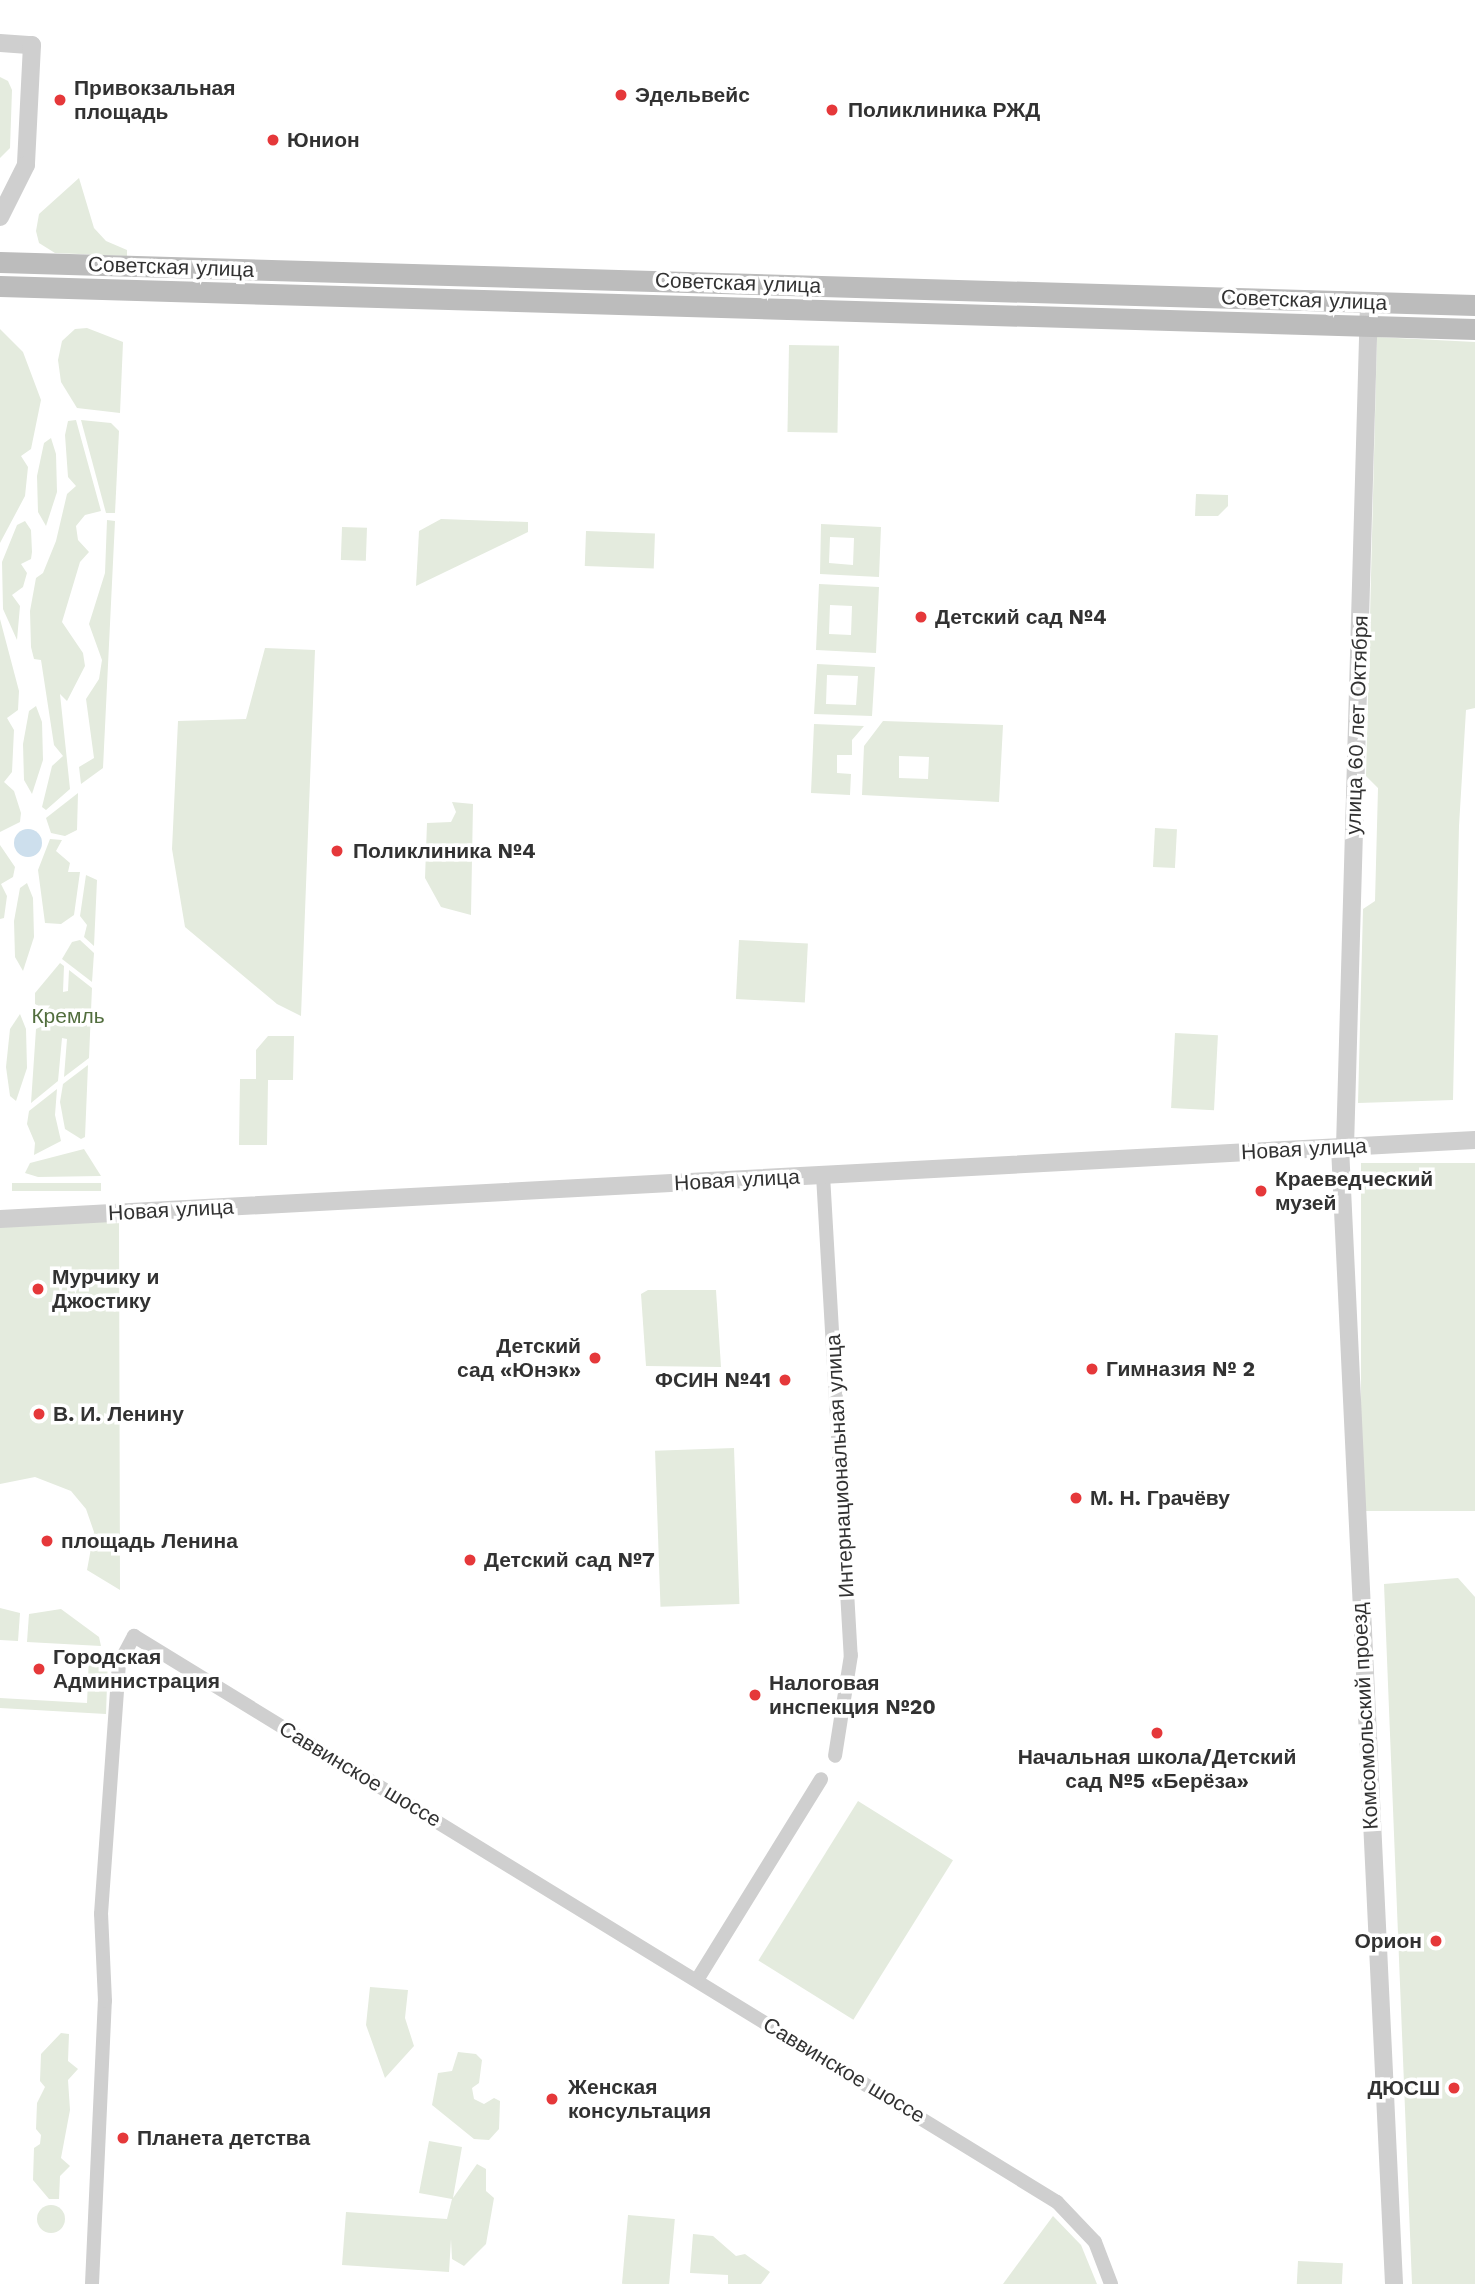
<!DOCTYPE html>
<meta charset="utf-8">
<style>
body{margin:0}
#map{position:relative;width:1475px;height:2284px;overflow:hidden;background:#fff;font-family:"Work Sans",sans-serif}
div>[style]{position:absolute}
.green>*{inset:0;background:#e4ebde;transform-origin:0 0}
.round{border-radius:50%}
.water>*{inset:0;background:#cddfed}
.minor>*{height:14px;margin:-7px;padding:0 7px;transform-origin:7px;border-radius:7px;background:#cfcfcf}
.tertiary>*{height:18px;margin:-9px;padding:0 9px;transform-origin:9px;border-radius:9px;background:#cfcfcf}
.secondary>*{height:21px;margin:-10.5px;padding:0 10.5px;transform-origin:10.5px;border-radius:10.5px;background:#bcbcbc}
.dots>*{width:19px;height:19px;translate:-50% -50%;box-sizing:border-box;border:4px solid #fff;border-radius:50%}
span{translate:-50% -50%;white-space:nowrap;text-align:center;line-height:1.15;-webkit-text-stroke:7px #fff;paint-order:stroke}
.poi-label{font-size:21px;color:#323232;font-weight:700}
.left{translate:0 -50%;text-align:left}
.right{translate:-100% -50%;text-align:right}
.street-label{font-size:21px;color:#323232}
.park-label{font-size:21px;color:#526e3e}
</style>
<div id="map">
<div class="green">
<div style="clip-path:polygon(0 77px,8px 81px,12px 90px,10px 148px,0 158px)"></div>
<div style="clip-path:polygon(79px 178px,94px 228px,106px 241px,127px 250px,127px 256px,55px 253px,39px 243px,36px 231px,39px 214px)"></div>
<div style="clip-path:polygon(87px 328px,123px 342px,120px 413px,77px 408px,61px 382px,58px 360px,62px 341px,75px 329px)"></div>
<div style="clip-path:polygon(0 329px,23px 352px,41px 400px,31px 449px,21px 456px,28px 467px,25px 496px,0 543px)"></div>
<div style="clip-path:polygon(1377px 337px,1475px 342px,1475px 708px,1466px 710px,1459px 826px,1453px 1100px,1358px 1103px,1363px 909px,1375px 901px,1378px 788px,1366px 776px)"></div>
<div style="left:789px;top:345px;width:50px;height:87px;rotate:1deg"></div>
<div style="clip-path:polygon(76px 420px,101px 511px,85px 515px,76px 526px,78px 540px,89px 552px,80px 562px,62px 622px,83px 653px,85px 666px,67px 701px,60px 694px,70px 789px,46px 810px,42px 807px,52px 766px,63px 756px,54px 745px,41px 660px,34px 659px,31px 647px,30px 611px,36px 578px,43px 573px,56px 541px,67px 494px,76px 486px,68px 477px,65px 435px,68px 421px)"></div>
<div style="clip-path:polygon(81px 420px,111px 423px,119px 431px,115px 513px,106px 513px)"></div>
<div style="clip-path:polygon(51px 438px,56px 454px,57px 492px,46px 526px,38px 512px,37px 476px,44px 443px)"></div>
<div style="clip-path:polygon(1196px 494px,1228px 495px,1228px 506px,1218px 516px,1195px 516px)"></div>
<div style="clip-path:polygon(441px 519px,528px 522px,528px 532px,416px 586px,419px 531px)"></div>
<div style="clip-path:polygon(107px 520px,115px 521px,103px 768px,81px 784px,79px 767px,94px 758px,86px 699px,99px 679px,102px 660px,89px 624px,105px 573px)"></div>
<div style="clip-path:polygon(25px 521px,31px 530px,32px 552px,31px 559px,21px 564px,27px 573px,23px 587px,12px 595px,20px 606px,17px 640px,3px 609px,2px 562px,17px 525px)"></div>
<div style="clip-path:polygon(evenodd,821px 524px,881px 527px,879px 577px,820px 574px,821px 524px,830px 537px,854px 538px,853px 565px,829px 563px,830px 537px)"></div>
<div style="left:342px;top:527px;width:25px;height:33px;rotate:2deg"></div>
<div style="left:586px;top:531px;width:69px;height:35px;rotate:2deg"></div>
<div style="clip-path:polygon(evenodd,819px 584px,879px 587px,876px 653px,816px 650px,819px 584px,830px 605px,852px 606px,851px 635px,829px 634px,830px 605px)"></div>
<div style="clip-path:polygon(0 619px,19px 691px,18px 710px,7px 718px,14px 730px,12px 772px,4px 782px,14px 791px,21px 813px,20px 822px,0 832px)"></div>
<div style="clip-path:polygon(265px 648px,315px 650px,301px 1016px,277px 1004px,185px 927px,172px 849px,178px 721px,246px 719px)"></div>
<div style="clip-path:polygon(evenodd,817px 664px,875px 667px,872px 716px,814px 714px,817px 664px,827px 675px,858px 676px,856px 705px,826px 704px,827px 675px)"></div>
<div style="clip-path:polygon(36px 706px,42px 722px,43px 760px,32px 794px,24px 780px,23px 744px,29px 711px)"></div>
<div style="clip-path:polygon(evenodd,883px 721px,1003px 725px,999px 802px,862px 795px,864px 746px,883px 721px,899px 756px,929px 757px,928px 779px,899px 778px,899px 756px)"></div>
<div style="clip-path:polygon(814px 724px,864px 726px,852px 740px,852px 755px,837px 755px,837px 773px,851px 774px,850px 795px,811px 793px)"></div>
<div style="clip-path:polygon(78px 793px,77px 830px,65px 836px,51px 833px,46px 818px)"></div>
<div style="clip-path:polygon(452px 802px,473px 804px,471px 915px,441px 907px,425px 878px,427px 823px,451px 822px,456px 812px)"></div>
<div style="left:1155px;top:828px;width:22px;height:39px;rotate:3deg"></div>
<div style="clip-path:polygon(50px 839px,62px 840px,56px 851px,70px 863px,68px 872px,80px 872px,74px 915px,61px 924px,45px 923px,38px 870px)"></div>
<div style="clip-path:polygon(0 845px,15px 867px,13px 877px,1px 884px,7px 896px,4px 918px,0 919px)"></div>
<div style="clip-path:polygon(86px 875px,97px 880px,94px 946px,84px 937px,87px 925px,80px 916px)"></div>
<div style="clip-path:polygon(27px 883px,33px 898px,34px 937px,23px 971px,15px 957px,14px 921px,20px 888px)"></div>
<div style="clip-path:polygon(80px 940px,94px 953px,92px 982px,62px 959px,72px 942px)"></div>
<div style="left:739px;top:940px;width:69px;height:59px;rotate:3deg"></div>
<div style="clip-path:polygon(60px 963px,64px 966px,63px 992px,68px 991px,69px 970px,92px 988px,89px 1058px,64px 1077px,67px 1039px,62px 1038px,58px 1081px,31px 1103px,36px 1029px,47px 1024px,36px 1026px,35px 1008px,45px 1013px,46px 1010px,35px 1004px,35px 993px)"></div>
<div style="clip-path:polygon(20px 1014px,26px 1029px,27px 1068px,16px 1101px,10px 1096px,6px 1067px,10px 1029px)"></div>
<div style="left:1175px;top:1033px;width:43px;height:75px;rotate:3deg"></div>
<div style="clip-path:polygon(268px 1036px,294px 1036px,293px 1080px,268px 1080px,267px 1145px,239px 1145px,240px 1079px,256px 1079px,256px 1050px)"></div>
<div style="clip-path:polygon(88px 1065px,85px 1137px,81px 1139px,65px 1129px,60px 1102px,63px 1084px)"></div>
<div style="clip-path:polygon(57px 1089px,55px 1115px,61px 1141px,34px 1155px,35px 1143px,27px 1124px,29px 1111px)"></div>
<div style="clip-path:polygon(84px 1149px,101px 1176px,38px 1177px,25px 1173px,30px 1163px)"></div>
<div style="left:1475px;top:1163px;width:348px;height:114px;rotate:90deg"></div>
<div style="left:101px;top:1183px;width:8px;height:89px;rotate:90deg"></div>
<div style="clip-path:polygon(119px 1220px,120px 1590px,87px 1570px,94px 1532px,86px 1509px,71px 1491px,35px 1477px,0 1484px,0 1227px)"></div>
<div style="clip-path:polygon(648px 1290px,716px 1290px,721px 1367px,646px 1366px,641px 1294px)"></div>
<div style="left:734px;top:1448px;width:156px;height:79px;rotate:88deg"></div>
<div style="clip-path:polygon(1458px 1578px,1475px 1597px,1475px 2284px,1412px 2284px,1384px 1584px)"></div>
<div style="clip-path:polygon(0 1608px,20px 1613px,18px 1641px,0 1640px)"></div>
<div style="clip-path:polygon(61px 1609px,99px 1637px,101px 1646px,27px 1642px,29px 1614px)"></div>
<div style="clip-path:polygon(89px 1656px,108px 1657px,106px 1714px,0 1708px,0 1698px,87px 1703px)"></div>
<div style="left:858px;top:1801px;width:112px;height:188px;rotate:32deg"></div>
<div style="clip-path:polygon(370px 1987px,408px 1990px,405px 2018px,414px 2046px,385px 2078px,366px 2025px)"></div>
<div style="clip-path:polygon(61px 2033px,69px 2034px,68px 2061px,78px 2069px,68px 2080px,70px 2110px,61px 2158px,70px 2166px,60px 2176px,59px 2199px,49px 2199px,33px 2180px,34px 2148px,40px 2144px,41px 2135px,36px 2129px,37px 2103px,45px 2087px,40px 2081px,41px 2054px)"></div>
<div style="clip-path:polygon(458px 2052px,476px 2054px,482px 2060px,479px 2083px,472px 2088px,474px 2099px,484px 2104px,494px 2098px,500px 2101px,499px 2129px,489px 2140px,474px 2139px,432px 2105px,438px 2073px,452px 2071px)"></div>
<div style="clip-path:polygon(429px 2141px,462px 2147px,453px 2198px,477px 2164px,486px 2169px,486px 2191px,494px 2198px,486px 2244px,464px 2266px,452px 2259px,451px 2239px,449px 2272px,342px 2265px,346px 2212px,447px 2219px,452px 2199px,419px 2193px)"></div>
<div class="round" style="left:37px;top:2205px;width:28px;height:28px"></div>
<div style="left:628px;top:2215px;width:47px;height:69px;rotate:5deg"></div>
<div style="clip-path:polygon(1053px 2216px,1081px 2245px,1097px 2284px,1003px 2284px)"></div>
<div style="clip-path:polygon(693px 2234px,713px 2236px,736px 2256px,745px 2254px,770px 2272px,761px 2284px,728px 2284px,728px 2275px,690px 2273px)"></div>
<div style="left:1298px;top:2261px;width:45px;height:23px;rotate:3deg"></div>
</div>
<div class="water">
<div class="round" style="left:14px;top:829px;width:28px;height:28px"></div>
</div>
<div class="minor">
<div style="left:823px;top:1175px;width:481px;rotate:86.7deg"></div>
<div style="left:851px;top:1655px;width:102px;rotate:99deg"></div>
<div style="left:697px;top:1980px;width:236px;rotate:-58.3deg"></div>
<div style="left:92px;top:2284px;width:283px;rotate:-87.4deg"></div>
<div style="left:105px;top:2001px;width:87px;rotate:-92.6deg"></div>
<div style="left:101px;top:1914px;width:251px;rotate:-85.9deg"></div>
<div style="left:119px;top:1664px;width:32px;rotate:-62deg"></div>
<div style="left:134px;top:1636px;width:1083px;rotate:31.52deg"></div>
<div style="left:1057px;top:2202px;width:55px;rotate:46.5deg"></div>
<div style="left:1095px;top:2242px;width:45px;rotate:69.1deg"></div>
</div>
<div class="tertiary">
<div style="left:0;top:43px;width:32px;rotate:4deg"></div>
<div style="left:32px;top:45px;width:120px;rotate:92.9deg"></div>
<div style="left:26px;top:165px;width:58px;rotate:116.6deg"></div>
<div style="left:1340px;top:1147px;width:1138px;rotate:87.28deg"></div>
<div style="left:1345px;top:1147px;width:845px;rotate:-88.37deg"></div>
<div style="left:0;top:1219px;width:1477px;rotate:-3.07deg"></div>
</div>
<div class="secondary">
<div style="left:0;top:262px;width:1476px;rotate:1.67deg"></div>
<div style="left:0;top:286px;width:1476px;rotate:1.67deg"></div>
</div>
<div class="dots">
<div style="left:621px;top:95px;background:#e5383a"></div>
<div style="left:60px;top:100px;background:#e5383a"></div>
<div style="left:832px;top:110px;background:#e5383a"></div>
<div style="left:273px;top:140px;background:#e5383a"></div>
<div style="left:921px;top:617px;background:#e5383a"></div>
<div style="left:337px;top:851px;background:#e5383a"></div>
<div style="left:1261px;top:1191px;background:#e5383a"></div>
<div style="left:38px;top:1289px;background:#e5383a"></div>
<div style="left:595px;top:1358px;background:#e5383a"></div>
<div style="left:1092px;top:1369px;background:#e5383a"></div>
<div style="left:785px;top:1380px;background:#e5383a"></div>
<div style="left:39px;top:1414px;background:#e5383a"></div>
<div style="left:1076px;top:1498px;background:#e5383a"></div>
<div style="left:47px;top:1541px;background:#e5383a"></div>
<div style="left:470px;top:1560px;background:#e5383a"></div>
<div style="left:39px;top:1669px;background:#e5383a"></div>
<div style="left:755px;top:1695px;background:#e5383a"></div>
<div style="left:1157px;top:1733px;background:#e5383a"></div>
<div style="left:1436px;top:1941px;background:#e5383a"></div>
<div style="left:1454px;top:2088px;background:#e5383a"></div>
<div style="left:552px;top:2099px;background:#e5383a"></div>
<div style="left:123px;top:2138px;background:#e5383a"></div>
</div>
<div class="poi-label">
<span class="left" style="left:74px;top:100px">Привокзальная<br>площадь</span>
<span class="left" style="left:635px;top:95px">Эдельвейс</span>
<span class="left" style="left:848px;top:110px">Поликлиника РЖД</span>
<span class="left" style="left:287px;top:140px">Юнион</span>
<span class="left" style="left:935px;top:617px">Детский сад №4</span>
<span class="left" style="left:353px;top:851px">Поликлиника №4</span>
<span class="left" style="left:1275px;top:1191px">Краеведческий<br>музей</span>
<span class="left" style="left:52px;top:1289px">Мурчику и<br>Джостику</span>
<span class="right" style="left:581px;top:1358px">Детский<br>сад «Юнэк»</span>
<span class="left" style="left:1106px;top:1369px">Гимназия № 2</span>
<span class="right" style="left:771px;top:1380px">ФСИН №41</span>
<span class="left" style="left:53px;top:1414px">В. И. Ленину</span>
<span class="left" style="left:1090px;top:1498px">М. Н. Грачёву</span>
<span class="left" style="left:61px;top:1541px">площадь Ленина</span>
<span class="left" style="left:484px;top:1560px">Детский сад №7</span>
<span class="left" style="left:53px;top:1669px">Городская<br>Администрация</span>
<span class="left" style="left:769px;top:1695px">Налоговая<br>инспекция №20</span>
<span style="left:1157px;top:1769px">Начальная школа/Детский<br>сад №5 «Берёза»</span>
<span class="right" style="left:1422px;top:1941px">Орион</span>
<span class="left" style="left:568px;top:2099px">Женская<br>консультация</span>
<span class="right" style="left:1440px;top:2088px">ДЮСШ</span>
<span class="left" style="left:137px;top:2138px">Планета детства</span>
</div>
<div class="street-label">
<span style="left:171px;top:267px;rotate:2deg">Советская улица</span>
<span style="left:738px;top:283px;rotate:2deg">Советская улица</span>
<span style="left:1304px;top:300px;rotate:2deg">Советская улица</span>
<span style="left:1357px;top:725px;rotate:-88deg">улица 60 лет Октября</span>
<span style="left:1304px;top:1149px;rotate:-3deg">Новая улица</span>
<span style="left:737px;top:1180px;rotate:-3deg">Новая улица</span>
<span style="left:171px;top:1210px;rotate:-3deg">Новая улица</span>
<span style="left:840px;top:1466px;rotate:-93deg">Интернациональная улица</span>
<span style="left:1365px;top:1716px;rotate:-93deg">Комсомольский проезд</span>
<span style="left:360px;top:1774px;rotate:31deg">Саввинское шоссе</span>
<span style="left:844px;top:2070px;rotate:31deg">Саввинское шоссе</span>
</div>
<div class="park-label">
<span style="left:68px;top:1016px">Кремль</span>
</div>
</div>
